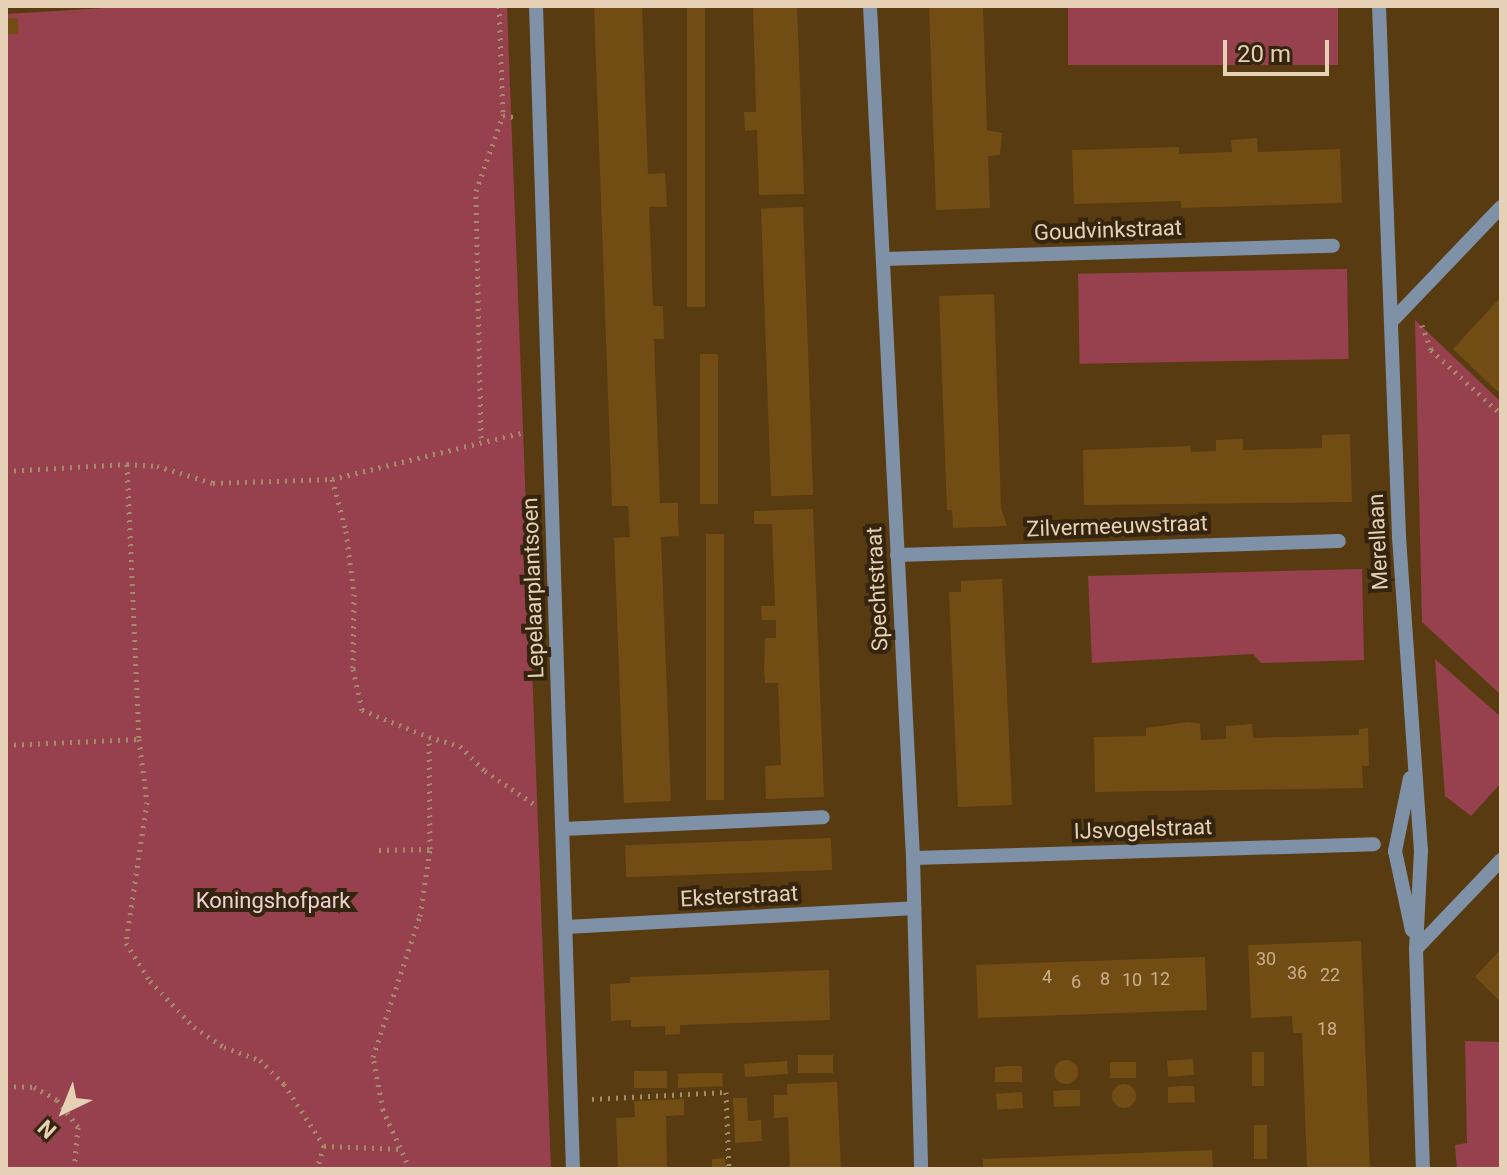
<!DOCTYPE html>
<style>
body{margin:0}
#map{position:relative;width:1507px;height:1175px;overflow:hidden;background:#583b11;font-family:Roboto,sans-serif}
div>[style]{position:absolute}
.green>*{inset:0;background:#97414e;transform-origin:0 0}
.building>*{inset:0;background:#724d13;transform-origin:0 0}
.round{border-radius:50%}
.path>*{height:5px;margin-top:-2.5px;transform-origin:0;background:repeating-linear-gradient(90deg,#a48b6a 0 2px,transparent 0 8px)}
.minor>*{height:14px;margin:-7px;padding:0 7px;transform-origin:7px;border-radius:7px;background:#7f91a7}
span{translate:-50% -50%;white-space:nowrap;text-align:center;line-height:1.15;-webkit-text-stroke:8px #35250e;paint-order:stroke}
.number-label{font-size:18px;color:#c9b08d}
.number-label span{-webkit-text-stroke-width:0}
.street-label{font-size:22px;color:#e6d1b6}
.park-label{font-size:22px;color:#efd2d4}
.frame{position:absolute;inset:0;border:8px solid #e6d1b6;pointer-events:none}
.north{position:absolute;left:24px;top:1071px;width:80px;height:80px;-webkit-text-stroke:6px #35250e;paint-order:stroke;rotate:223deg;font-size:22px;font-weight:700;line-height:32px;text-align:center;color:#e6d1b6}
.north::after{content:'';display:block;margin:auto;width:28px;height:36px;background:#e6d1b6;clip-path:polygon(50% 0,100% 100%,50% 72%,0 100%)}
.scale{position:absolute;left:1223px;top:40px;width:106px;height:36px;box-sizing:border-box;border:4px solid #e6d1b6;border-top:0;padding-left:10px;font-size:24px;line-height:28px;white-space:nowrap;color:#e6d1b6;-webkit-text-stroke:6px #35250e;paint-order:stroke}
</style>
<div id="map">
<div class="green">
<div style="clip-path:polygon(138px 6px,507px 6px,551px 1169px,6px 1169px,6px 14px)"></div>
<div style="left:1068px;top:6px;width:270px;height:59px"></div>
<div style="left:1347px;top:269px;width:90px;height:269px;rotate:89deg"></div>
<div style="clip-path:polygon(1415px 320px,1501px 402px,1501px 695px,1422px 622px)"></div>
<div style="clip-path:polygon(1362px 569px,1364px 660px,1261px 663px,1253px 654px,1092px 663px,1088px 576px)"></div>
<div style="clip-path:polygon(1435px 659px,1501px 717px,1501px 783px,1471px 816px,1445px 796px)"></div>
<div style="clip-path:polygon(1465px 1041px,1501px 1042px,1501px 1169px,1457px 1169px,1455px 1145px,1467px 1143px)"></div>
</div>
<div class="building">
<div style="clip-path:polygon(594px 6px,642px 6px,648px 174px,665px 173px,667px 207px,649px 207px,653px 306px,663px 306px,664px 339px,654px 339px,660px 503px,678px 503px,678px 520px,679px 536px,661px 537px,671px 801px,624px 803px,614px 538px,630px 537px,628px 506px,612px 506px)"></div>
<div style="left:687px;top:6px;width:18px;height:301px"></div>
<div style="clip-path:polygon(753px 6px,797px 6px,804px 194px,759px 195px,757px 130px,745px 131px,744px 112px,756px 112px)"></div>
<div style="clip-path:polygon(929px 6px,983px 6px,987px 130px,1002px 133px,1000px 155px,988px 156px,990px 208px,936px 210px)"></div>
<div style="left:6px;top:18px;width:12px;height:16px"></div>
<div style="clip-path:polygon(1257px 138px,1258px 152px,1340px 149px,1342px 203px,1181px 208px,1181px 201px,1074px 204px,1072px 150px,1179px 147px,1179px 154px,1232px 152px,1231px 140px)"></div>
<div style="left:803px;top:207px;width:288px;height:42px;rotate:88deg"></div>
<div style="clip-path:polygon(994px 294px,1001px 508px,1007px 526px,953px 528px,952px 510px,947px 510px,939px 296px)"></div>
<div style="clip-path:polygon(1501px 297px,1501px 395px,1453px 349px)"></div>
<div style="left:700px;top:354px;width:18px;height:150px"></div>
<div style="clip-path:polygon(1350px 434px,1352px 502px,1084px 505px,1083px 450px,1190px 446px,1191px 452px,1216px 451px,1216px 440px,1243px 439px,1243px 450px,1322px 448px,1322px 435px)"></div>
<div style="clip-path:polygon(813px 509px,824px 797px,766px 799px,765px 766px,781px 765px,778px 683px,765px 683px,764px 671px,765px 638px,776px 638px,776px 620px,762px 620px,761px 606px,775px 606px,772px 524px,754px 524px,754px 511px)"></div>
<div style="left:706px;top:534px;width:18px;height:266px"></div>
<div style="clip-path:polygon(1002px 579px,1012px 805px,958px 807px,949px 592px,961px 592px,961px 581px)"></div>
<div style="clip-path:polygon(1189px 722px,1200px 724px,1201px 740px,1226px 739px,1226px 726px,1252px 724px,1253px 738px,1359px 735px,1359px 729px,1368px 728px,1369px 766px,1362px 766px,1363px 788px,1095px 792px,1094px 737px,1146px 736px,1146px 728px)"></div>
<div style="left:831px;top:838px;width:32px;height:206px;rotate:88deg"></div>
<div style="clip-path:polygon(1361px 941px,1370px 1169px,1307px 1169px,1302px 1033px,1293px 1033px,1292px 1016px,1251px 1018px,1248px 945px)"></div>
<div style="clip-path:polygon(1501px 949px,1501px 1002px,1475px 977px)"></div>
<div style="left:1205px;top:957px;width:53px;height:229px;rotate:88deg"></div>
<div style="clip-path:polygon(829px 970px,830px 1020px,680px 1025px,680px 1034px,665px 1035px,665px 1026px,631px 1027px,631px 1020px,611px 1021px,610px 984px,630px 983px,630px 977px)"></div>
<div style="left:1252px;top:1052px;width:12px;height:34px"></div>
<div style="left:833px;top:1055px;width:18px;height:35px;rotate:90deg"></div>
<div style="left:1193px;top:1059px;width:16px;height:26px;rotate:86deg"></div>
<div class="round" style="left:1054px;top:1060px;width:24px;height:24px"></div>
<div style="left:787px;top:1061px;width:13px;height:43px;rotate:86deg"></div>
<div style="left:1110px;top:1062px;width:26px;height:16px"></div>
<div style="clip-path:polygon(1009px 1066px,1022px 1066px,1022px 1082px,995px 1082px,995px 1067px)"></div>
<div style="left:667px;top:1071px;width:17px;height:33px;rotate:90deg"></div>
<div style="clip-path:polygon(700px 1073px,722px 1073px,723px 1086px,678px 1088px,678px 1074px)"></div>
<div style="clip-path:polygon(837px 1082px,841px 1169px,790px 1169px,788px 1117px,774px 1118px,774px 1095px,787px 1095px,787px 1084px)"></div>
<div class="round" style="left:1112px;top:1084px;width:24px;height:24px"></div>
<div style="clip-path:polygon(1181px 1086px,1194px 1086px,1195px 1102px,1168px 1103px,1168px 1087px)"></div>
<div style="clip-path:polygon(1067px 1090px,1080px 1090px,1080px 1106px,1054px 1107px,1053px 1091px)"></div>
<div style="left:1022px;top:1092px;width:16px;height:26px;rotate:86deg"></div>
<div style="clip-path:polygon(733px 1098px,747px 1098px,748px 1121px,761px 1120px,762px 1141px,735px 1143px)"></div>
<div style="clip-path:polygon(684px 1099px,684px 1115px,666px 1116px,667px 1169px,618px 1169px,616px 1118px,635px 1117px,634px 1101px)"></div>
<div style="left:1254px;top:1125px;width:13px;height:34px"></div>
<div style="clip-path:polygon(1212px 1150px,1213px 1169px,983px 1169px,983px 1159px)"></div>
<div style="clip-path:polygon(725px 1158px,726px 1169px,712px 1169px,712px 1159px)"></div>
</div>
<div class="path">
<div style="left:499px;top:6px;width:109px;rotate:87.9deg"></div>
<div style="left:1422px;top:325px;width:27px;rotate:70deg"></div>
<div style="left:1431px;top:350px;width:95px;rotate:42.4deg"></div>
<div style="left:481px;top:438px;width:247px;rotate:-91.2deg"></div>
<div style="left:476px;top:191px;width:81px;rotate:-70.4deg"></div>
<div style="left:503px;top:115px;width:15px;rotate:11deg"></div>
<div style="left:127px;top:464px;width:30px;rotate:4deg"></div>
<div style="left:157px;top:466px;width:59px;rotate:16.9deg"></div>
<div style="left:213px;top:483px;width:119px;rotate:-1.9deg"></div>
<div style="left:332px;top:479px;width:54px;rotate:74.9deg"></div>
<div style="left:346px;top:531px;width:64px;rotate:82.8deg"></div>
<div style="left:354px;top:594px;width:75px;rotate:90.8deg"></div>
<div style="left:353px;top:669px;width:42px;rotate:77.6deg"></div>
<div style="left:362px;top:710px;width:72px;rotate:21.9deg"></div>
<div style="left:6px;top:471px;width:121px;rotate:-3.3deg"></div>
<div style="left:127px;top:464px;width:275px;rotate:87.5deg"></div>
<div style="left:332px;top:479px;width:199px;rotate:-13.7deg"></div>
<div style="left:6px;top:745px;width:133px;rotate:-2.6deg"></div>
<div style="left:139px;top:739px;width:64px;rotate:82.8deg"></div>
<div style="left:147px;top:802px;width:143px;rotate:98.5deg"></div>
<div style="left:126px;top:943px;width:45px;rotate:57.7deg"></div>
<div style="left:150px;top:981px;width:64px;rotate:46.3deg"></div>
<div style="left:194px;top:1027px;width:36px;rotate:34deg"></div>
<div style="left:224px;top:1047px;width:38px;rotate:20deg"></div>
<div style="left:260px;top:1060px;width:34px;rotate:45deg"></div>
<div style="left:284px;top:1084px;width:74px;rotate:57.2deg"></div>
<div style="left:324px;top:1146px;width:24px;rotate:107deg"></div>
<div style="left:379px;top:850px;width:51px;rotate:-1.1deg"></div>
<div style="left:6px;top:1086px;width:28px;rotate:2deg"></div>
<div style="left:34px;top:1087px;width:26px;rotate:29deg"></div>
<div style="left:57px;top:1100px;width:34px;rotate:52deg"></div>
<div style="left:78px;top:1127px;width:42px;rotate:95.4deg"></div>
<div style="left:592px;top:1099px;width:134px;rotate:-3deg"></div>
<div style="left:726px;top:1092px;width:77px;rotate:87.8deg"></div>
<div style="left:324px;top:1146px;width:78px;rotate:2.2deg"></div>
<div style="left:410px;top:1169px;width:65px;rotate:-114.6deg"></div>
<div style="left:383px;top:1110px;width:54px;rotate:-100.7deg"></div>
<div style="left:373px;top:1057px;width:149px;rotate:-71.6deg"></div>
<div style="left:420px;top:916px;width:68px;rotate:-81.5deg"></div>
<div style="left:430px;top:849px;width:112px;rotate:-90.5deg"></div>
<div style="left:429px;top:737px;width:32px;rotate:16deg"></div>
<div style="left:460px;top:746px;width:35px;rotate:45deg"></div>
<div style="left:485px;top:771px;width:63px;rotate:33.9deg"></div>
</div>
<div class="minor">
<div style="left:536px;top:6px;width:1164px;rotate:88.18deg"></div>
<div style="left:870px;top:6px;width:853px;rotate:87.11deg"></div>
<div style="left:913px;top:858px;width:311px;rotate:88.5deg"></div>
<div style="left:1379px;top:6px;width:531px;rotate:87.84deg"></div>
<div style="left:1399px;top:537px;width:314px;rotate:86deg"></div>
<div style="left:1421px;top:850px;width:99px;rotate:92.9deg"></div>
<div style="left:1416px;top:949px;width:220px;rotate:88.2deg"></div>
<div style="left:884px;top:259px;width:449px;rotate:-1.7deg"></div>
<div style="left:1393px;top:320px;width:156px;rotate:-46.3deg"></div>
<div style="left:897px;top:555px;width:442px;rotate:-1.8deg"></div>
<div style="left:1410px;top:778px;width:75px;rotate:101.6deg"></div>
<div style="left:1395px;top:851px;width:81px;rotate:77.9deg"></div>
<div style="left:563px;top:829px;width:260px;rotate:-2.6deg"></div>
<div style="left:913px;top:858px;width:461px;rotate:-1.7deg"></div>
<div style="left:566px;top:927px;width:349px;rotate:-3.1deg"></div>
<div style="left:1416px;top:949px;width:123px;rotate:-46.3deg"></div>
</div>
<div class="number-label">
<span style="left:1266px;top:959px">30</span>
<span style="left:1297px;top:973px">36</span>
<span style="left:1330px;top:975px">22</span>
<span style="left:1047px;top:977px">4</span>
<span style="left:1105px;top:979px">8</span>
<span style="left:1160px;top:979px">12</span>
<span style="left:1132px;top:980px">10</span>
<span style="left:1076px;top:982px">6</span>
<span style="left:1327px;top:1029px">18</span>
</div>
<div class="street-label">
<span style="left:1108px;top:230px;rotate:-2deg">Goudvinkstraat</span>
<span style="left:1117px;top:526px;rotate:-2deg">Zilvermeeuwstraat</span>
<span style="left:1378px;top:542px;rotate:-93deg">Merellaan</span>
<span style="left:533px;top:588px;rotate:-92deg">Lepelaarplantsoen</span>
<span style="left:877px;top:589px;rotate:-93deg">Spechtstraat</span>
<span style="left:1143px;top:829px;rotate:-2deg">IJsvogelstraat</span>
<span style="left:739px;top:896px;rotate:-3deg">Eksterstraat</span>
</div>
<div class="park-label">
<span style="left:273px;top:901px">Koningshofpark</span>
</div>
<div class="frame"></div>
<div class="north">N</div>
<div class="scale">20 m</div>
</div>
